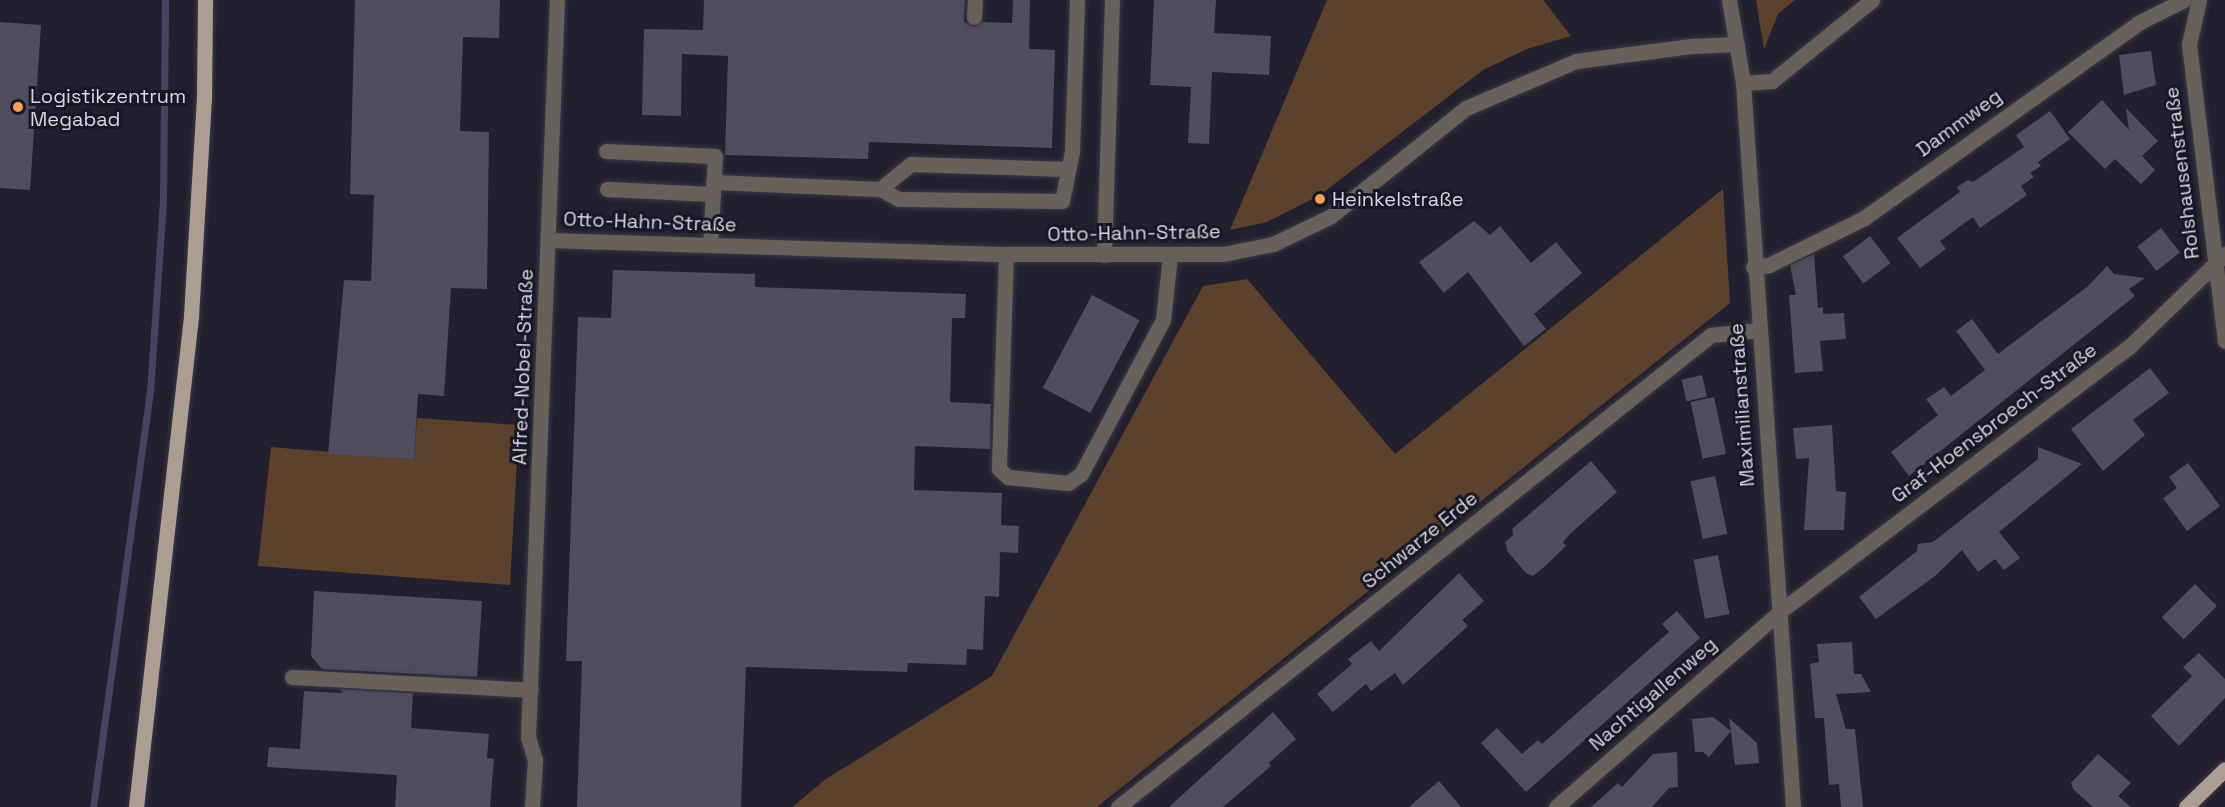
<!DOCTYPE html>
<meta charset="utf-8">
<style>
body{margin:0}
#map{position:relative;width:2225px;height:807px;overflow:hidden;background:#22202e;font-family:"Space Grotesk",sans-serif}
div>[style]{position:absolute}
.green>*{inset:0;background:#5c412c}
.stream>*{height:7px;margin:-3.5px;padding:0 3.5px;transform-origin:3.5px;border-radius:3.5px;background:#474362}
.building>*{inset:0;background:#4f4d5e;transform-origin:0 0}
.roads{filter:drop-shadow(0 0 2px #3b3a47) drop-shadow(0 0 2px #3b3a47)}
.minor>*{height:15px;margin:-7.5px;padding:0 7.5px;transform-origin:7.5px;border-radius:7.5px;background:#67605b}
.major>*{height:15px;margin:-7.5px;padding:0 7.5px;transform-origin:7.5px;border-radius:7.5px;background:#ad9e94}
.dots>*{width:16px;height:16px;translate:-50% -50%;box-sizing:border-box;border:3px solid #181725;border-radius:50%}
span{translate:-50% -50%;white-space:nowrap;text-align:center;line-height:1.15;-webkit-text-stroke:6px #181725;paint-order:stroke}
.poi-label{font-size:20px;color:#d8d7e1}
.left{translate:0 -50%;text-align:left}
.street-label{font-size:20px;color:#d8d7e1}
</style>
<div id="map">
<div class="green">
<div style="clip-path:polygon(1327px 0,1543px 0,1571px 36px,1527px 49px,1483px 70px,1320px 195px,1267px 222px,1230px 230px)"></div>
<div style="clip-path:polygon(1756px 0,1795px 0,1778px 14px,1764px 49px)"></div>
<div style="clip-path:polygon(1723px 189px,1730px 303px,1097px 807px,792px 807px,826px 779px,992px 676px,1203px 286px,1247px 279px,1395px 454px)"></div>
<div style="clip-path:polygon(417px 418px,519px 425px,510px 585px,258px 566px,271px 447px,414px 459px)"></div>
</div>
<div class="stream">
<div style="left:93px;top:807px;width:419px;rotate:-82.2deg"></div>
<div style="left:150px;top:392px;width:191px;rotate:-86.1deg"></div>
<div style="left:163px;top:201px;width:201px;rotate:-89.4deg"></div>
</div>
<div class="building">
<div style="clip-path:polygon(355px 0,500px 0,499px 38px,463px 37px,460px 131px,489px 132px,487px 289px,451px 288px,444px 396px,418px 394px,414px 459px,328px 454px,344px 280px,371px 281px,374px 195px,350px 194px)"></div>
<div style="clip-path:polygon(704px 0,965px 0,964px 22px,974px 27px,982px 22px,1012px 23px,1013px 0,1030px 0,1029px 49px,1055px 50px,1052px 148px,869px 142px,868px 159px,725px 155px,728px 56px,682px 54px,681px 116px,642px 115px,644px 29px,703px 30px)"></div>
<div style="clip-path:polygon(1154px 0,1216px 0,1214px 33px,1271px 36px,1269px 75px,1212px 72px,1209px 144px,1188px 143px,1191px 87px,1150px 85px)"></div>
<div style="clip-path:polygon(0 22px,41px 25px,30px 190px,0 188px)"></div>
<div style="clip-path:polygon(2151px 51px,2156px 85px,2124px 95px,2119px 55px)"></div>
<div style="clip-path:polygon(2102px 100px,2129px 130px,2126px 108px,2158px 141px,2142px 156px,2155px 170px,2141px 184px,2115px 159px,2105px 169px,2068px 132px)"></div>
<div style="clip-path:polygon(2050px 111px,2070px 139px,2038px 162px,2041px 166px,2030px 173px,2034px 177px,2021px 186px,2027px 195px,1980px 228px,1973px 217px,1940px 241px,1946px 249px,1920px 268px,1897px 238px,1960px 192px,1957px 187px,1968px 180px,1973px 182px,2024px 147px,2016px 135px)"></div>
<div style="clip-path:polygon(1474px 221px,1490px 235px,1500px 226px,1531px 263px,1556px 242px,1582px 273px,1534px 314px,1546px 329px,1524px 346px,1468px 272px,1444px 293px,1419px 262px)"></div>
<div style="left:2161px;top:228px;width:31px;height:30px;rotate:52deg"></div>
<div style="left:1870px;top:236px;width:34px;height:34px;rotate:53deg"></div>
<div style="clip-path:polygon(1814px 254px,1818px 308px,1823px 307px,1823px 314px,1844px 313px,1846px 339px,1820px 341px,1823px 371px,1795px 373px,1789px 295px,1796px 295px,1790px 265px)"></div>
<div style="clip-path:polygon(2107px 266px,2114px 274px,2145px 278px,2129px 289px,2135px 296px,1909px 476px,1891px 452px,1938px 415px,1926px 399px,1944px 387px,1951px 396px,1985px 370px,1956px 331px,1972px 319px,1998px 354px,2088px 286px)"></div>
<div style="clip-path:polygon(613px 270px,755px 274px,755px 287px,966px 294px,965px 318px,952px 318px,950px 402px,991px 404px,990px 449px,915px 446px,914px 490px,1002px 493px,1001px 525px,1019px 526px,1018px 553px,1000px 552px,999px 597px,985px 596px,983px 650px,967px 649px,966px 665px,908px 663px,907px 672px,746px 667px,741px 807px,577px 807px,582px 661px,566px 661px,578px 317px,611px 318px)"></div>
<div style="left:1092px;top:295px;width:54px;height:105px;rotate:28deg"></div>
<div style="clip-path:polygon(2150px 368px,2169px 393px,2133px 420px,2145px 435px,2103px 471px,2071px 429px)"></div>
<div style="left:1702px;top:375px;width:22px;height:21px;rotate:77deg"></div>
<div style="left:1714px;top:397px;width:58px;height:24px;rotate:78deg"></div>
<div style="clip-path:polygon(1832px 425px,1836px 491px,1846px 492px,1844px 530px,1804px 530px,1809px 458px,1796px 459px,1793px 428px)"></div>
<div style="clip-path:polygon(2038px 447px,2082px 464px,1999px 532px,2020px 558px,2004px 570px,1995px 559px,1978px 572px,1962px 550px,1935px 576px,1876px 619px,1859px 597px,1917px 551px,1918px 544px,1933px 542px,2038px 459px)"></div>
<div style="clip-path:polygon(1591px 461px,1617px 492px,1570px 534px,1563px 542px,1566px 546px,1544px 567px,1533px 576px,1526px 573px,1508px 552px,1505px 542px,1513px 535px,1512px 529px)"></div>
<div style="clip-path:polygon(2188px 463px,2220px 506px,2187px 531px,2163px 498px,2177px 488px,2169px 477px)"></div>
<div style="left:1715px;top:476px;width:59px;height:25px;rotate:78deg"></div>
<div style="left:1718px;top:555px;width:60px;height:25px;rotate:79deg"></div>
<div style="clip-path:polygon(1459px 573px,1484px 601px,1462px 620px,1468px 626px,1403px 685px,1395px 673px,1371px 691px,1366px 684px,1333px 712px,1317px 694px,1352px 664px,1348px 659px,1371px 641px,1379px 651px)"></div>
<div style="left:2195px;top:584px;width:31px;height:47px;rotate:45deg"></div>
<div style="clip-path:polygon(314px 591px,482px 601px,477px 677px,322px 669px,311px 656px)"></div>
<div style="clip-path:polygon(1677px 611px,1700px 638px,1526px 792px,1481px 743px,1497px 728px,1522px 754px,1538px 740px,1542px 744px,1669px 632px,1662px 624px)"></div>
<div style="clip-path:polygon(1852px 642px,1854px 674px,1861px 674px,1871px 692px,1836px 694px,1846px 729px,1855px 729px,1863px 807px,1841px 807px,1839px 784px,1829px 785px,1824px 718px,1815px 718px,1810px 664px,1819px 662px,1817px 644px)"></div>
<div style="clip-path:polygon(2199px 653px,2225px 679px,2225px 698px,2179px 746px,2151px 716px,2192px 676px,2183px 667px)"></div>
<div style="clip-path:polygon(340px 689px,413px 693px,411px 728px,489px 734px,487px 758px,494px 759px,490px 807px,395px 807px,397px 775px,267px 767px,269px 747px,300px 749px,304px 691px,343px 693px)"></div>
<div style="clip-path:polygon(1273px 712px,1296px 739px,1269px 763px,1271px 766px,1223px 807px,1169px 807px)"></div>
<div style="clip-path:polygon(1713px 717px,1731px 731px,1709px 757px,1703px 752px,1695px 752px,1692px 719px)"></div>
<div style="clip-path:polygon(1729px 718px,1757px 743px,1759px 763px,1735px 765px)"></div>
<div style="clip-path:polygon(1677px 752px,1678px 787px,1669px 788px,1652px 807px,1591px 807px,1618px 783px,1622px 787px,1653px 754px)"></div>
<div style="clip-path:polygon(2098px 754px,2131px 783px,2118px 796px,2131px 807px,2093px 807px,2073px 789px,2071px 783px)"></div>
<div style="clip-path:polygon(1439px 781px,1461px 807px,1409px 807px)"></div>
</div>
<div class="roads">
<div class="minor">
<div style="left:1729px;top:0;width:84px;rotate:80.4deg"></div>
<div style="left:1743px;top:83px;width:726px;rotate:86.05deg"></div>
<div style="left:2199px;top:0;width:45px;rotate:102.8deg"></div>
<div style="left:2189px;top:44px;width:299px;rotate:83.1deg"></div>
<div style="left:974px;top:17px;width:17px;rotate:-87deg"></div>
<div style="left:1743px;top:83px;width:29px;rotate:-4deg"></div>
<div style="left:1772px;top:81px;width:129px;rotate:-39deg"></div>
<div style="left:606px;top:151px;width:109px;rotate:2.6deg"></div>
<div style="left:715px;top:156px;width:89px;rotate:93.2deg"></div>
<div style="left:713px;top:182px;width:167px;rotate:2.4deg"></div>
<div style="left:880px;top:189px;width:21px;rotate:28deg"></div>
<div style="left:899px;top:199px;width:163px;rotate:0.7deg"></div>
<div style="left:1062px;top:201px;width:50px;rotate:-78.5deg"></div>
<div style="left:1072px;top:152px;width:152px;rotate:-88.1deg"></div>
<div style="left:607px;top:189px;width:106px;rotate:2.7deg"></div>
<div style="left:880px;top:189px;width:40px;rotate:-39deg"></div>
<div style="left:911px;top:164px;width:157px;rotate:1.8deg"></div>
<div style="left:549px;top:240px;width:457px;rotate:1.8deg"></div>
<div style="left:1006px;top:254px;width:217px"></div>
<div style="left:1223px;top:254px;width:51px;rotate:-11.3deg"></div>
<div style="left:1273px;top:244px;width:64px;rotate:-25.8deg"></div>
<div style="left:1331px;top:216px;width:173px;rotate:-38.7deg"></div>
<div style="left:1466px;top:108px;width:120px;rotate:-23.1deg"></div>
<div style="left:1576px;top:61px;width:116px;rotate:-7.4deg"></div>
<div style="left:1691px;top:46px;width:46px;rotate:-2.5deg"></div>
<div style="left:1006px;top:254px;width:215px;rotate:91.9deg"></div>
<div style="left:999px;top:469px;width:12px;rotate:42deg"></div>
<div style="left:1008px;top:477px;width:60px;rotate:5.7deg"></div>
<div style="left:1068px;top:483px;width:16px;rotate:-35deg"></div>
<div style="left:1081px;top:474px;width:174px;rotate:-62deg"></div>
<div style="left:1163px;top:320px;width:64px;rotate:-83.8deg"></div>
<div style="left:1104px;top:255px;width:255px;rotate:-88.2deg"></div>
<div style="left:1753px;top:267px;width:16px;rotate:-7deg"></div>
<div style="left:1769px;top:265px;width:106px;rotate:-26.3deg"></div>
<div style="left:1864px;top:218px;width:336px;rotate:-35.4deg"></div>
<div style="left:2138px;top:23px;width:51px;rotate:-26.6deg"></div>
<div style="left:292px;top:677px;width:239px;rotate:3.1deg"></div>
<div style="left:532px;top:807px;width:47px;rotate:-86.3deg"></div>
<div style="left:535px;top:760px;width:24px;rotate:-107deg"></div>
<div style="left:528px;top:737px;width:738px;rotate:-87.75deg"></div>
<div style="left:1118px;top:807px;width:758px;rotate:-38.52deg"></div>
<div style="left:1711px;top:335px;width:48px;rotate:-5.9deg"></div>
<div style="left:1556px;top:807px;width:295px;rotate:-41.1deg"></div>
<div style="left:1778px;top:613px;width:440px;rotate:-37.2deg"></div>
<div style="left:2129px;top:347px;width:134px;rotate:-44.1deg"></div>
</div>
<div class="major">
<div style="left:136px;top:807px;width:494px;rotate:-83.6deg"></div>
<div style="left:191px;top:316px;width:217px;rotate:-86.6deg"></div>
<div style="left:204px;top:99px;width:99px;rotate:-89.4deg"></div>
<div style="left:2186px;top:807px;width:54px;rotate:-44.3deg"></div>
</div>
</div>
<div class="dots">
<div style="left:18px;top:107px;background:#fb9e51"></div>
<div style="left:1320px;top:199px;background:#fb9e51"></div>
</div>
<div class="poi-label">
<span class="left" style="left:30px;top:108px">Logistikzentrum<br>Megabad</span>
<span class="left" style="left:1332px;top:199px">Heinkelstraße</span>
</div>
<div class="street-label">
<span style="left:1959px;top:123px;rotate:-36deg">Dammweg</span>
<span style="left:2182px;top:173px;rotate:-97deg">Rolshausenstraße</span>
<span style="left:650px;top:222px;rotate:2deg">Otto-Hahn-Straße</span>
<span style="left:1134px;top:233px;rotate:-1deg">Otto-Hahn-Straße</span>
<span style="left:523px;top:367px;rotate:-88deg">Alfred-Nobel-Straße</span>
<span style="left:1742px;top:405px;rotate:-94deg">Maximilianstraße</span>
<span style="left:1994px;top:423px;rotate:-37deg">Graf-Hoensbroech-Straße</span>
<span style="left:1420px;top:540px;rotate:-39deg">Schwarze Erde</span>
<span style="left:1653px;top:694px;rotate:-41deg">Nachtigallenweg</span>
</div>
</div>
